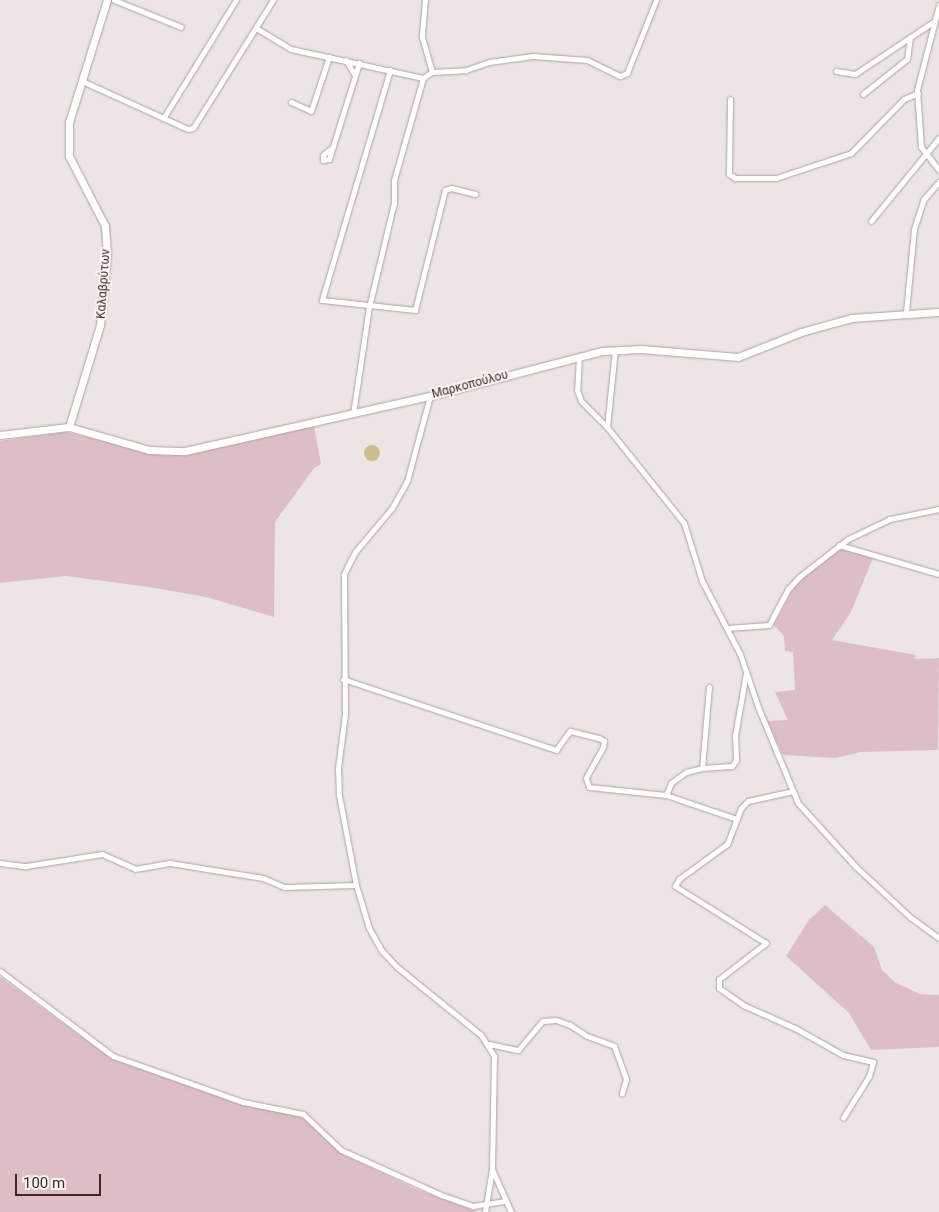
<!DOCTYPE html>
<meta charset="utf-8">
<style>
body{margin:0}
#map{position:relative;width:939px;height:1212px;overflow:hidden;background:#ede5e4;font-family:Roboto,sans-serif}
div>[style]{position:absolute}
.green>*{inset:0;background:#debec5}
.water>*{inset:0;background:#d1ba8d}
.round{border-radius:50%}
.roads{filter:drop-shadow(0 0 1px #aea29f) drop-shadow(0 0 1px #aea29f)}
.street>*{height:5px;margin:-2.5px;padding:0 2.5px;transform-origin:2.5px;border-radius:2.5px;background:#fff}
.secondary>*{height:7px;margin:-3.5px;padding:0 3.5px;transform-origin:3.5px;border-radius:3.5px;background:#fff}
span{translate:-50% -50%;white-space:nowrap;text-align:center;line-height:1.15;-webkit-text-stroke:4px #faf5f5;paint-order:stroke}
.street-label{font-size:12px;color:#3f2a24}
.scale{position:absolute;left:15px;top:1174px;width:86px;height:22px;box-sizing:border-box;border:2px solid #3f2a24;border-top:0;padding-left:6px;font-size:15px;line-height:18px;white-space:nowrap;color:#3f2a24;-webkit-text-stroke:4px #faf5f5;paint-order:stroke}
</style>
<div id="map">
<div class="green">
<div style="clip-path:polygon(314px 426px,321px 464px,314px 468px,275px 522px,274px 617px,206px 597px,149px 587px,66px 576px,0 583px,0 441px,65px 432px,168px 456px)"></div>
<div style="clip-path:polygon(838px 548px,873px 558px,851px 612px,832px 640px,916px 655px,914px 659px,939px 658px,938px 750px,860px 752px,836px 758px,783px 755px,767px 721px,788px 720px,775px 692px,795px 690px,793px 652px,785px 651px,784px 636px,774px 625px,797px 582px)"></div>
<div style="clip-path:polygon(825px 905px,874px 947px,882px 970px,896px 983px,920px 994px,939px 995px,939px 1047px,871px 1050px,849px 1013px,786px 956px,809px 920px)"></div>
<div style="clip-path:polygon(0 977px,109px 1057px,239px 1103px,293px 1112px,306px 1118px,342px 1154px,416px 1189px,478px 1212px,0 1212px)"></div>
</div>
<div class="water">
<div class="round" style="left:364px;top:445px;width:16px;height:16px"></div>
</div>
<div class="roads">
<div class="street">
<div style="left:114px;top:0;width:72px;rotate:21.9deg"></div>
<div style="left:425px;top:0;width:37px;rotate:95deg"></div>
<div style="left:422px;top:37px;width:36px;rotate:74deg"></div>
<div style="left:432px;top:72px;width:34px;rotate:-3deg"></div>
<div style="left:466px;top:70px;width:24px;rotate:-19deg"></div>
<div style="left:489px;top:62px;width:44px;rotate:-7.8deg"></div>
<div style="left:533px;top:56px;width:54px;rotate:4.2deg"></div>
<div style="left:587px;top:60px;width:37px;rotate:26deg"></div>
<div style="left:620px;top:76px;width:8px;rotate:-23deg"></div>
<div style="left:627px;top:73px;width:79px;rotate:-68.3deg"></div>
<div style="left:939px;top:5px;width:88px;rotate:104.5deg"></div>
<div style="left:917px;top:90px;width:57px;rotate:86deg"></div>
<div style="left:921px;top:147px;width:29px;rotate:52deg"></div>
<div style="left:256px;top:28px;width:41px;rotate:31deg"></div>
<div style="left:291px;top:49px;width:135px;rotate:12.4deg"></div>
<div style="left:346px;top:60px;width:16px;rotate:60deg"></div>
<div style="left:390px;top:70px;width:240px;rotate:106.5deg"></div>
<div style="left:322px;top:300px;width:94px;rotate:6.1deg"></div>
<div style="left:415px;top:310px;width:124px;rotate:-76deg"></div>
<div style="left:445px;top:190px;width:6px;rotate:-18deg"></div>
<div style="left:451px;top:188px;width:25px;rotate:14deg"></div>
<div style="left:836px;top:71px;width:19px;rotate:9deg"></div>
<div style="left:855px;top:74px;width:94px;rotate:-33.7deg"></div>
<div style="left:82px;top:81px;width:116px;rotate:24.4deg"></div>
<div style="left:188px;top:129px;width:5px;rotate:-11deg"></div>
<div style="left:193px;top:128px;width:151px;rotate:-58deg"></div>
<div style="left:863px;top:94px;width:56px;rotate:-38.5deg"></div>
<div style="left:907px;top:59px;width:22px;rotate:-82deg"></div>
<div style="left:730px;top:99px;width:75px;rotate:90.8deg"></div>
<div style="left:729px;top:174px;width:7px;rotate:34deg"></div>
<div style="left:735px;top:178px;width:41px"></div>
<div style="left:776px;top:178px;width:79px;rotate:-18.4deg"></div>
<div style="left:851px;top:153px;width:76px;rotate:-45.5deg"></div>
<div style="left:904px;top:99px;width:15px;rotate:-23deg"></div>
<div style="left:291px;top:102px;width:22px;rotate:24deg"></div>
<div style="left:311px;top:111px;width:57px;rotate:-71.6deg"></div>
<div style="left:164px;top:117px;width:137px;rotate:-58.4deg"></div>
<div style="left:323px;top:160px;width:6px;rotate:-9deg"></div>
<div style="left:329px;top:159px;width:101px;rotate:-72.6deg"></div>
<div style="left:323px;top:160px;width:5px;rotate:-90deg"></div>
<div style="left:323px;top:155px;width:11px;rotate:-38deg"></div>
<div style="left:871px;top:221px;width:107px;rotate:-50.7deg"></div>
<div style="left:906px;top:312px;width:83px;rotate:-84.5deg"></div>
<div style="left:914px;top:229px;width:32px;rotate:-72deg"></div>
<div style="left:924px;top:199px;width:23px;rotate:-49deg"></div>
<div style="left:579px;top:356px;width:34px;rotate:93deg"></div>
<div style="left:577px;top:390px;width:12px;rotate:70deg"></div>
<div style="left:581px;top:401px;width:37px;rotate:45deg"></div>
<div style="left:607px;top:427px;width:77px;rotate:-84.1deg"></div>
<div style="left:430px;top:396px;width:88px;rotate:105.1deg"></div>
<div style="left:407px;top:481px;width:31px;rotate:119deg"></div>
<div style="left:392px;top:508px;width:57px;rotate:130.1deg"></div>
<div style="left:355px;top:552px;width:25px;rotate:117deg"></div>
<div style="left:344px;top:574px;width:140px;rotate:89.6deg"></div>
<div style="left:345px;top:714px;width:54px;rotate:97.4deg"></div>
<div style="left:338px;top:768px;width:27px;rotate:88deg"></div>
<div style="left:339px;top:795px;width:92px;rotate:79.3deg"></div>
<div style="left:356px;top:885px;width:45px;rotate:73.2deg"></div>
<div style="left:369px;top:928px;width:26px;rotate:61deg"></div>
<div style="left:382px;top:951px;width:22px;rotate:47deg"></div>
<div style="left:397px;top:967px;width:108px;rotate:39deg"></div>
<div style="left:481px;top:1035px;width:25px;rotate:58deg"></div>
<div style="left:494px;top:1056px;width:113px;rotate:91deg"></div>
<div style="left:492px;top:1169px;width:44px;rotate:99.2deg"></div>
<div style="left:353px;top:414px;width:108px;rotate:-81.5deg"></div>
<div style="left:369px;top:307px;width:107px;rotate:-76.5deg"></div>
<div style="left:394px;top:203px;width:23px;rotate:-90deg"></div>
<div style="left:394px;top:180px;width:106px;rotate:-74.1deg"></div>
<div style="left:423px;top:78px;width:11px;rotate:-34deg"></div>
<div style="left:607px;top:427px;width:123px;rotate:51.3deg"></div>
<div style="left:684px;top:523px;width:61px;rotate:72.8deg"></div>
<div style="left:702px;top:581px;width:82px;rotate:62.5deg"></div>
<div style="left:740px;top:654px;width:56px;rotate:71.2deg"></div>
<div style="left:758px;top:707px;width:104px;rotate:67.4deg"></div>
<div style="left:798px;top:803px;width:86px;rotate:47.8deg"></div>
<div style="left:856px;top:867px;width:74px;rotate:42.8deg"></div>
<div style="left:910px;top:917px;width:36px;rotate:36deg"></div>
<div style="left:839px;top:545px;width:104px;rotate:16.2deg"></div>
<div style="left:727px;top:628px;width:42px;rotate:-4.1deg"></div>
<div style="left:769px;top:625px;width:41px;rotate:-62.2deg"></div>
<div style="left:788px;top:589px;width:16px;rotate:-47deg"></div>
<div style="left:799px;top:577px;width:62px;rotate:-37.8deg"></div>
<div style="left:848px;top:539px;width:47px;rotate:-25.5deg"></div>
<div style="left:890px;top:519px;width:50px;rotate:-11.5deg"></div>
<div style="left:343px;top:679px;width:225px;rotate:18.4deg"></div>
<div style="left:556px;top:750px;width:24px;rotate:-54deg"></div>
<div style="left:570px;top:731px;width:30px;rotate:14deg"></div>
<div style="left:599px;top:738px;width:6px;rotate:31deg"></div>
<div style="left:604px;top:741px;width:6px;rotate:99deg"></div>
<div style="left:603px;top:747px;width:35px;rotate:119deg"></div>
<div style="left:586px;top:778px;width:9px;rotate:72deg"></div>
<div style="left:589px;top:787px;width:77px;rotate:5.9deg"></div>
<div style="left:666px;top:795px;width:13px;rotate:-67deg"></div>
<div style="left:671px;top:783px;width:19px;rotate:-36deg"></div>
<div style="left:686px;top:772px;width:16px;rotate:-14deg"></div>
<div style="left:709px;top:687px;width:81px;rotate:94.9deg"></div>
<div style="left:702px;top:768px;width:30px;rotate:-4deg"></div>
<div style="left:732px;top:766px;width:7px;rotate:-56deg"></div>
<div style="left:736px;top:760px;width:24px;rotate:-92deg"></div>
<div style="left:735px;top:736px;width:64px;rotate:-80.1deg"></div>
<div style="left:793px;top:791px;width:46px;rotate:167.5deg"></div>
<div style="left:748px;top:801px;width:10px;rotate:135deg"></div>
<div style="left:741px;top:808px;width:39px;rotate:111deg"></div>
<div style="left:727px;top:844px;width:59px;rotate:143.9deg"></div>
<div style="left:679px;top:879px;width:8px;rotate:120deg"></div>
<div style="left:675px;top:886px;width:107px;rotate:32.1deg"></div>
<div style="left:766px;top:943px;width:59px;rotate:142.5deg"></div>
<div style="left:719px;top:979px;width:9px;rotate:90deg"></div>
<div style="left:719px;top:988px;width:29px;rotate:35deg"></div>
<div style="left:743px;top:1005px;width:57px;rotate:23.9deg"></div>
<div style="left:795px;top:1028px;width:55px;rotate:29.4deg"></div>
<div style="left:843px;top:1055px;width:31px;rotate:13deg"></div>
<div style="left:873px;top:1062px;width:15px;rotate:106deg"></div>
<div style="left:869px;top:1076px;width:49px;rotate:121.8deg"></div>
<div style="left:666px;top:795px;width:75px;rotate:18.7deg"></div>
<div style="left:0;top:863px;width:26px;rotate:7deg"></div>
<div style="left:26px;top:866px;width:77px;rotate:-9deg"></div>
<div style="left:102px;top:854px;width:36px;rotate:24deg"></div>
<div style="left:135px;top:869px;width:36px;rotate:-10deg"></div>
<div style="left:170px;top:863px;width:94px;rotate:9.2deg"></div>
<div style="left:263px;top:878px;width:23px;rotate:23deg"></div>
<div style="left:284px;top:887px;width:72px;rotate:-1.6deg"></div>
<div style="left:0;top:971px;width:141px;rotate:37deg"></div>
<div style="left:113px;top:1056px;width:138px;rotate:19.5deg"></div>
<div style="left:243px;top:1102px;width:61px;rotate:11.3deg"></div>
<div style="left:303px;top:1114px;width:52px;rotate:43.5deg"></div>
<div style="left:341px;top:1150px;width:110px;rotate:24.2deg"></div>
<div style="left:441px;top:1195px;width:34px;rotate:19deg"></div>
<div style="left:473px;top:1206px;width:31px;rotate:-9deg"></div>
<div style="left:489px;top:1044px;width:30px;rotate:12deg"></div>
<div style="left:518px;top:1050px;width:38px;rotate:-50deg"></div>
<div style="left:542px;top:1021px;width:14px;rotate:-4deg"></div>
<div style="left:556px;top:1020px;width:15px;rotate:20deg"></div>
<div style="left:570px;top:1025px;width:20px;rotate:33deg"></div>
<div style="left:587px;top:1036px;width:29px;rotate:20deg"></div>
<div style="left:614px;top:1046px;width:35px;rotate:70deg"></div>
<div style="left:626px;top:1079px;width:15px;rotate:106deg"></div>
<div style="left:492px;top:1169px;width:47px;rotate:66.2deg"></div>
</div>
<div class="secondary">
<div style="left:69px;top:427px;width:107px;rotate:-73.1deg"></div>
<div style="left:100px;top:325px;width:70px;rotate:-84.3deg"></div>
<div style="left:107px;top:255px;width:29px;rotate:-94deg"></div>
<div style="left:105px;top:226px;width:79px;rotate:-117.2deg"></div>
<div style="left:69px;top:156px;width:34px;rotate:-90deg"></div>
<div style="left:69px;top:122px;width:128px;rotate:-72.7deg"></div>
<div style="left:0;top:435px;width:69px;rotate:-6.6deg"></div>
<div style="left:69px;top:427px;width:83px;rotate:16deg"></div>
<div style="left:149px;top:450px;width:36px;rotate:2deg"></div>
<div style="left:185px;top:451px;width:251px;rotate:-12.7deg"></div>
<div style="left:430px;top:396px;width:178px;rotate:-14.7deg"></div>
<div style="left:602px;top:351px;width:39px;rotate:-3deg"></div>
<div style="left:641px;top:349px;width:97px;rotate:4.7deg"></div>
<div style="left:738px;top:357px;width:68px;rotate:-21.6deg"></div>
<div style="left:801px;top:332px;width:52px;rotate:-15.6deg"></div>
<div style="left:851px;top:318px;width:88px;rotate:-3.9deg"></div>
</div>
</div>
<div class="street-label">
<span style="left:104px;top:284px;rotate:-86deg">Καλαβρύτων</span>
<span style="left:470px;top:385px;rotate:-15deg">Μαρκοπούλου</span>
</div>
<div class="scale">100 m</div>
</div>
